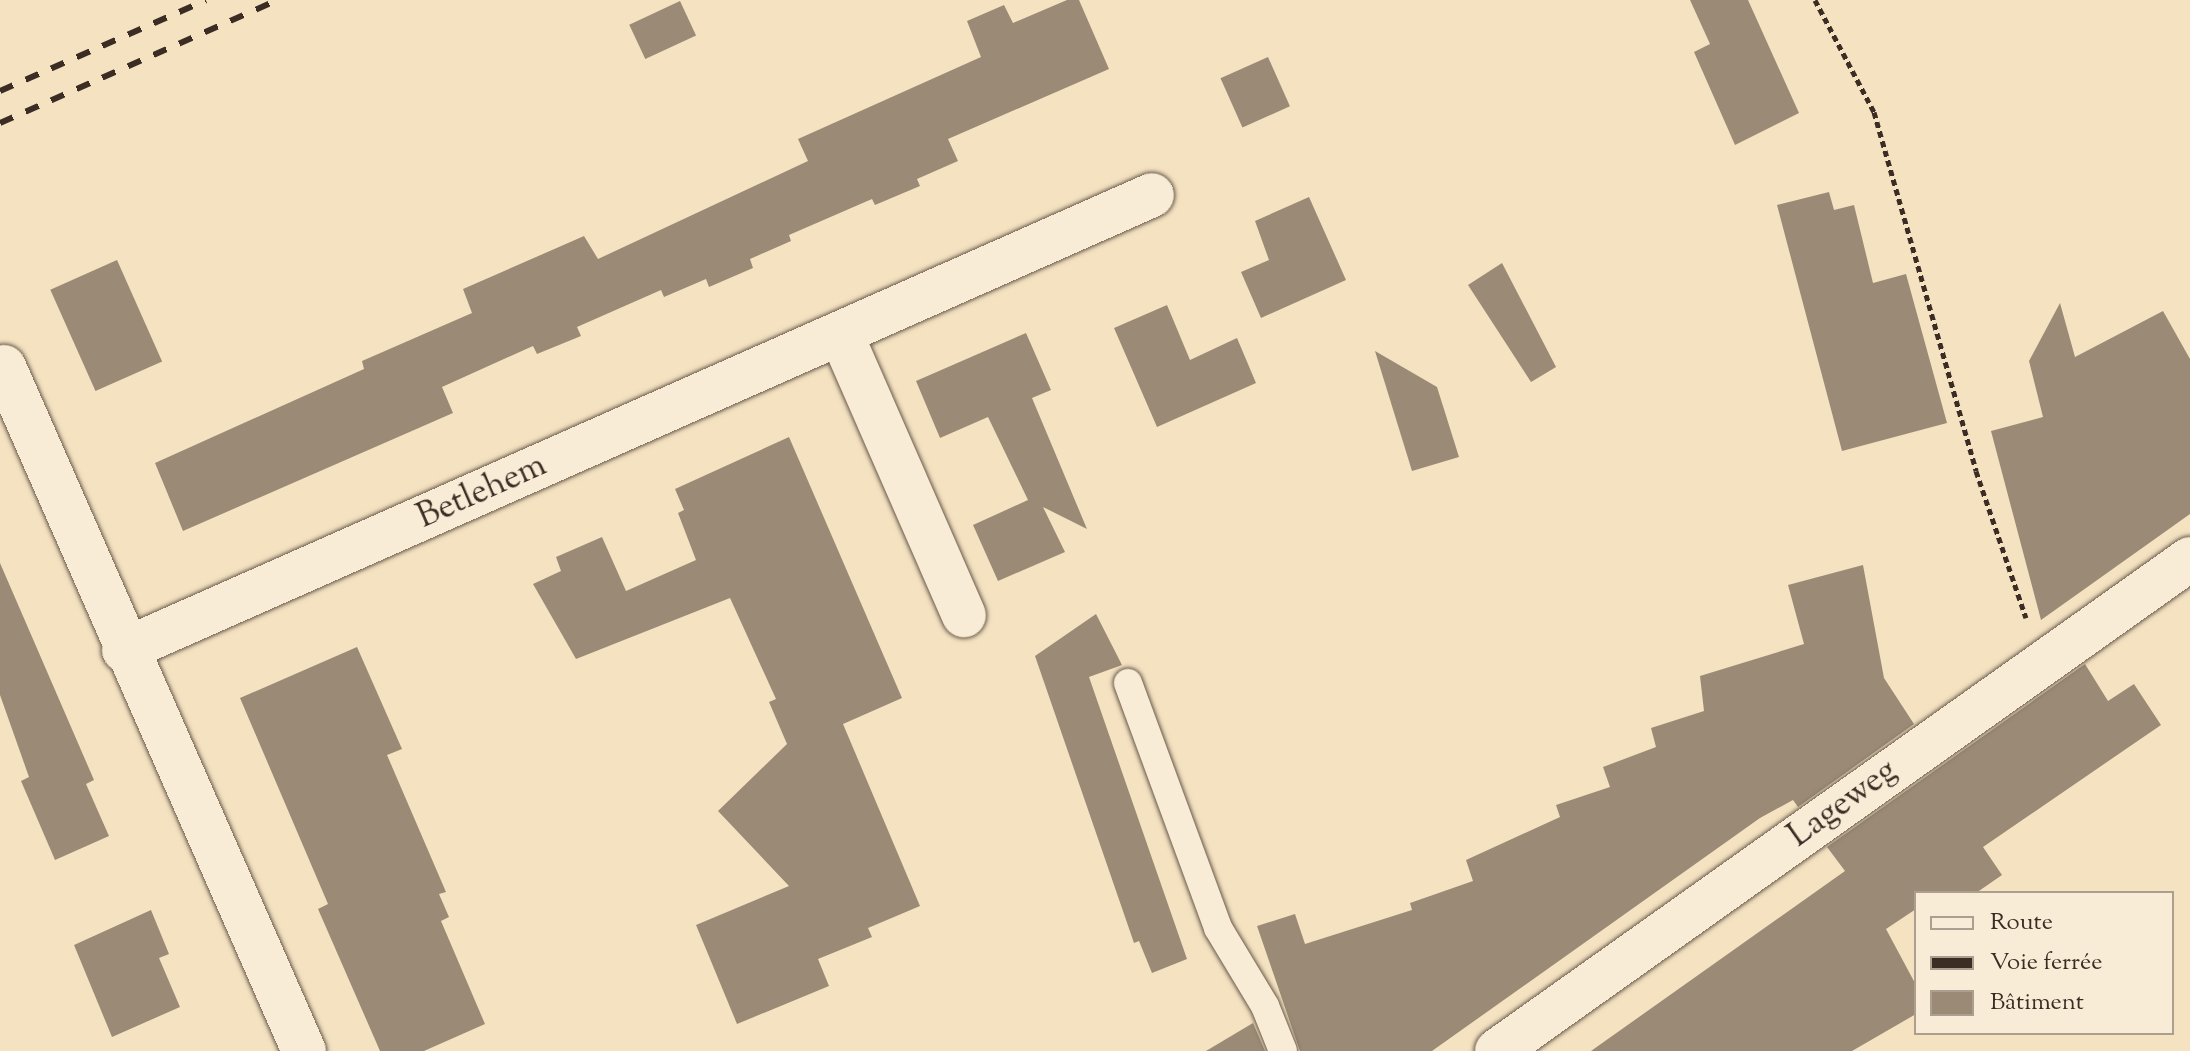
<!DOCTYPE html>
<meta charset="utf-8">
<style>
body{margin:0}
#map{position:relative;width:2190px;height:1051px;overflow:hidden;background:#f4e2c1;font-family:"Sorts Mill Goudy",serif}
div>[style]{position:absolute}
.building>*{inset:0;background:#9b8b76;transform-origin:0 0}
.path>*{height:5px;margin-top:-2.5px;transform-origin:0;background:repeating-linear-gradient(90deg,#3b2c24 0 6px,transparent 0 10px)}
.roads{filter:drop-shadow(0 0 2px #695a4b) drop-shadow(0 0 2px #695a4b)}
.lane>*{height:28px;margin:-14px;padding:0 14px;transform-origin:14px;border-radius:14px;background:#f8ecd7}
.street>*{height:44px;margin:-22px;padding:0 22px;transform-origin:22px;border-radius:22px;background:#f8ecd7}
.rail>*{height:6px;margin-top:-3px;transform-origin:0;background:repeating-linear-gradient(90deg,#3b2c24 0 14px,transparent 0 28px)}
span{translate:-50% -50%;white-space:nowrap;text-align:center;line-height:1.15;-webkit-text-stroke:6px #f8ecd7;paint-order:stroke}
.street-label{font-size:34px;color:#3b2c24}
.legend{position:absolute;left:1914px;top:891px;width:260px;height:144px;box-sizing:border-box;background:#f8ecd7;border:2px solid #ac9f8f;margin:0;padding:10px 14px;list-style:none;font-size:24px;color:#3b2c24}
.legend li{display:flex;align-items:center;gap:16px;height:40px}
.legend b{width:40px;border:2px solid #ac9f8f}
</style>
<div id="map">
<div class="building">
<div style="clip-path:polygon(1067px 0,1079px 0,1109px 69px,948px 139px,958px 161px,917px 179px,920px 186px,875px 205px,872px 199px,789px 235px,791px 241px,750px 259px,753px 268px,709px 287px,706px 279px,664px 297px,661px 290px,577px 327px,581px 336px,537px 354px,533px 346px,442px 387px,453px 413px,183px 531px,155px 463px,364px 369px,362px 361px,472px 313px,463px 289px,584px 236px,598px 259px,808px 161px,798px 139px,981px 57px,967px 21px,1004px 5px,1013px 23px)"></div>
<div style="clip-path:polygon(1690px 0,1748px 0,1799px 113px,1735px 145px,1694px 52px,1710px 44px)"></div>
<div style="left:680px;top:1px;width:38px;height:56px;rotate:65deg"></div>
<div style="left:1268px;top:57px;width:54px;height:52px;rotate:66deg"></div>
<div style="clip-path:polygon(1829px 192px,1834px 210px,1854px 205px,1873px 283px,1906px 274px,1947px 423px,1842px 451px,1777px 205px)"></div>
<div style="clip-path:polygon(1309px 197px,1346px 280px,1261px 318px,1241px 272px,1269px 260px,1255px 221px)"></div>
<div style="left:117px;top:260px;width:111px;height:73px;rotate:66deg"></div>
<div style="clip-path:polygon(1502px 263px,1556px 367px,1531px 382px,1468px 285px)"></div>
<div style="clip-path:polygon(2060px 303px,2075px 357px,2163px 311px,2190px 359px,2190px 514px,2041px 620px,1991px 431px,2043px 417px,2029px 361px)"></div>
<div style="clip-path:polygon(1167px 305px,1190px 360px,1237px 338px,1256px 383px,1157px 427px,1114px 328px)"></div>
<div style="clip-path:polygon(1026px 333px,1051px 390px,1032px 398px,1087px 529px,1043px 507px,1065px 552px,998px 581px,973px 525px,1028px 500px,988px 417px,940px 438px,916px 381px)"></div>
<div style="clip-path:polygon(1375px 351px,1437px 387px,1459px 457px,1412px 471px)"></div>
<div style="clip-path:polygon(789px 437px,902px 698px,843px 724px,920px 906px,868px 928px,872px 937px,818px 959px,829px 986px,737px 1024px,696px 925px,789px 886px,718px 811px,787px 744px,769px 702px,776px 699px,730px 598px,576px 659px,533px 584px,561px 571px,556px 557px,602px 537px,626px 591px,696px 560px,678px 513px,684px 510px,675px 489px)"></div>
<div style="clip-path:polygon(0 563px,94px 780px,86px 784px,109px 836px,55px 860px,21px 781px,29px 777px,0 695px)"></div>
<div style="clip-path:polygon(1863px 565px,1884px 678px,1914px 724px,1798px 807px,1793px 800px,1760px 818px,1432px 1051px,1300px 1051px,1257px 926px,1295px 914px,1305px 944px,1412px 910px,1410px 903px,1473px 881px,1466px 860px,1560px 817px,1556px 805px,1610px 787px,1603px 767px,1656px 747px,1651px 728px,1704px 711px,1700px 676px,1804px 644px,1788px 585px)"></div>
<div style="clip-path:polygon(1096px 614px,1122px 665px,1089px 677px,1187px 959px,1152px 973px,1139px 941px,1134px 943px,1035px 656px)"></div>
<div style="clip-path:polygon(357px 647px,402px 749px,387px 755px,446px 892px,439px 894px,449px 917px,441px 921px,485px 1024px,424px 1051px,380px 1051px,318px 909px,328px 904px,240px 698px)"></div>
<div style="clip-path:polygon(2085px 664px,2108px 701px,2134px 684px,2161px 725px,1983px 847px,2002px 875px,1976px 893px,1916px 893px,1916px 909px,1886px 929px,1916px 985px,1916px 1014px,1852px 1051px,1591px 1051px,1845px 871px,1827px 847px)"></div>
<div style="clip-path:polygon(151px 910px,169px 954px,159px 958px,180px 1007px,112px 1037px,74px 945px)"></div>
<div style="clip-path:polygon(1253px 1023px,1265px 1051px,1206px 1051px)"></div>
</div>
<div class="path">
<div style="left:1815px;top:0;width:127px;rotate:62.2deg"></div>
<div style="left:1874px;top:112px;width:373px;rotate:74.1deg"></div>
<div style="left:1976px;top:471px;width:155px;rotate:71.2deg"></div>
</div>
<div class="roads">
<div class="lane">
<div style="left:1128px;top:683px;width:261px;rotate:69.8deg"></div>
<div style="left:1218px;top:928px;width:91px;rotate:58.9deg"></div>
<div style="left:1265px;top:1006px;width:48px;rotate:68.2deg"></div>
</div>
<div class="street">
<div style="left:841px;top:334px;width:307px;rotate:66.4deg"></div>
<div style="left:4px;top:367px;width:747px;rotate:66.32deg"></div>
<div style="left:124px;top:650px;width:1124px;rotate:-23.87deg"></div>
<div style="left:1497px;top:1051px;width:850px;rotate:-35.37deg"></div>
</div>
</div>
<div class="rail">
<div style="left:0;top:91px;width:225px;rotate:-23.8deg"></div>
<div style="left:0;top:123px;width:304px;rotate:-23.9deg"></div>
</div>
<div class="street-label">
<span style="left:482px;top:492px;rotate:-24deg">Betlehem</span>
<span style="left:1843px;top:804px;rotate:-36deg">Lageweg</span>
</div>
<ul class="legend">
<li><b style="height:10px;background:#f8ecd7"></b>Route</li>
<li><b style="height:10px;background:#3b2c24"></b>Voie ferrée</li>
<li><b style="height:22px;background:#9b8b76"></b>Bâtiment</li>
</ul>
</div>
